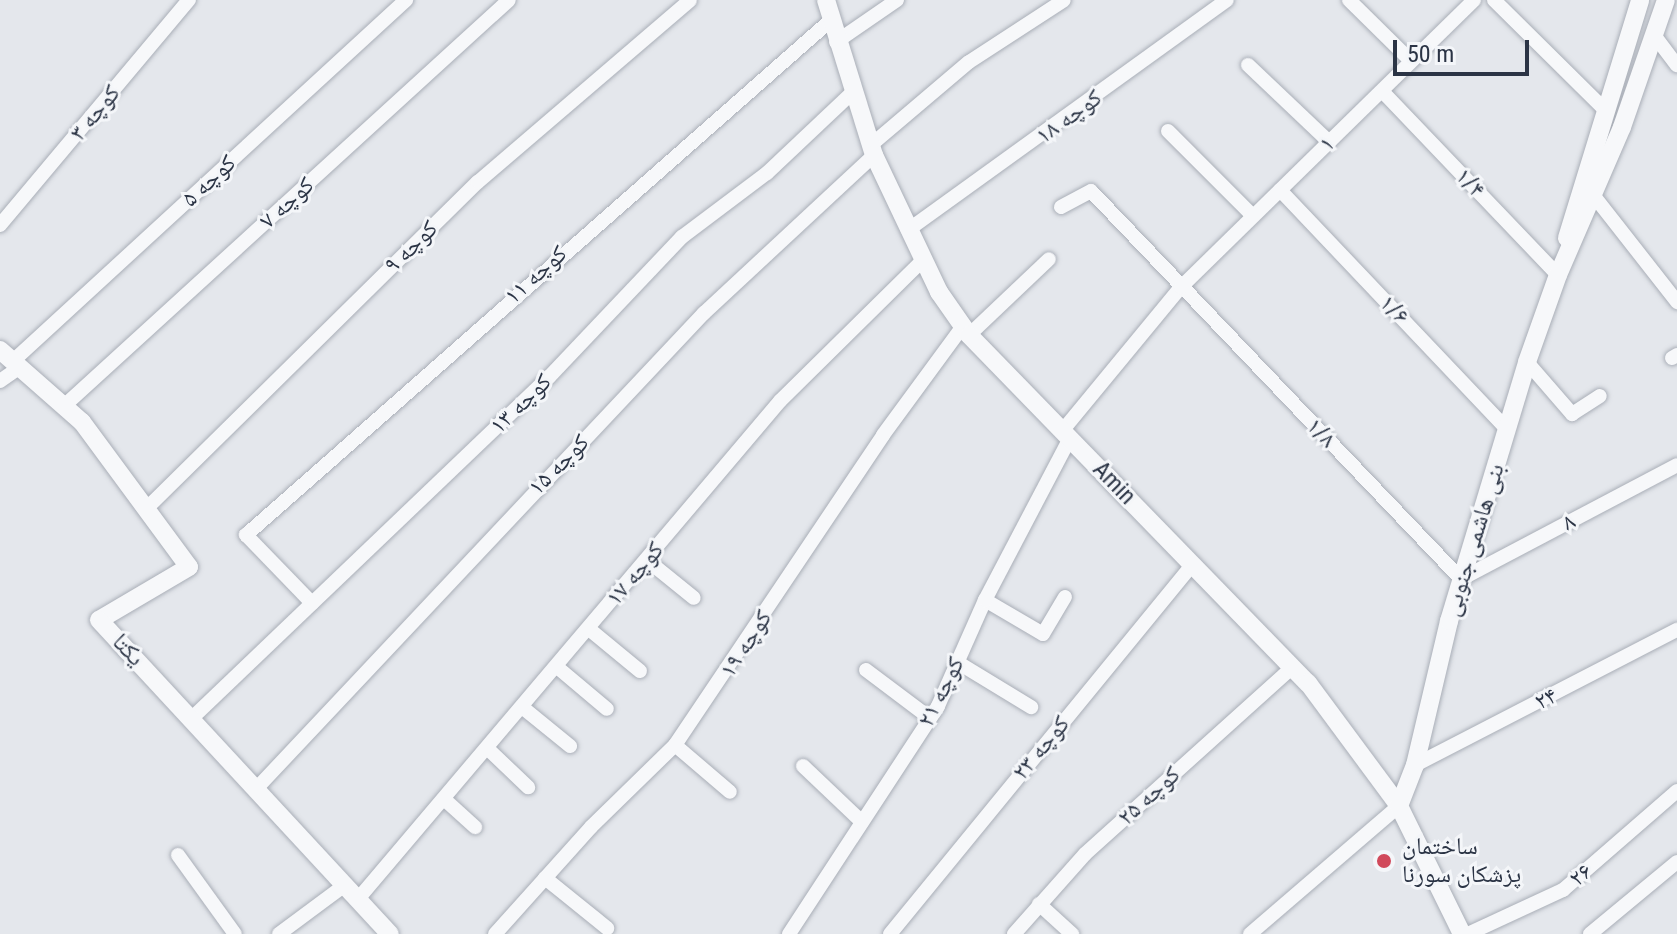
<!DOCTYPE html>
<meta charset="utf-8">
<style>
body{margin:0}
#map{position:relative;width:1677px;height:934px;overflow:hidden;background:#e4e7ec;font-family:"Roboto Condensed","Noto Naskh Arabic",sans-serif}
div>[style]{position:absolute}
.roads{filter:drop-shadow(0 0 2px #a9aeb7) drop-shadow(0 0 2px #a9aeb7)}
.minor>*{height:14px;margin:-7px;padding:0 7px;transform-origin:7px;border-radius:7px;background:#f7f8fa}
.tertiary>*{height:18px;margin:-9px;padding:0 9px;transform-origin:9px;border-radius:9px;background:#f7f8fa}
.dots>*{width:22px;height:22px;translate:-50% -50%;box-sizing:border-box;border:4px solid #f4f6f9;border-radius:50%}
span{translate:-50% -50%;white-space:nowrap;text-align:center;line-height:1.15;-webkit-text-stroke:6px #f4f6f9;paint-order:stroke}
.street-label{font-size:24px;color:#2b3445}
.poi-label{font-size:24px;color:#2b3445}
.left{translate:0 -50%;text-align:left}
.scale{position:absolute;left:1393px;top:40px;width:136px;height:36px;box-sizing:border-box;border:4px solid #2b3445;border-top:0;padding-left:10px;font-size:24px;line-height:28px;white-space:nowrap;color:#2b3445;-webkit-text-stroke:6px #f4f6f9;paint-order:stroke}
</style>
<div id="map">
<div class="roads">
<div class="minor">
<div style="left:1349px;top:0;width:87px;rotate:44.5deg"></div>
<div style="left:1494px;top:0;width:155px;rotate:44.7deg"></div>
<div style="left:1654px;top:35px;width:38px;rotate:53deg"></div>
<div style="left:836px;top:42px;width:74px;rotate:-34.5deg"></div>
<div style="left:1248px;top:65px;width:112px;rotate:43.5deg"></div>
<div style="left:1382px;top:91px;width:255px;rotate:46.3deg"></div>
<div style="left:1168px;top:131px;width:120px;rotate:45deg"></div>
<div style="left:871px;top:145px;width:128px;rotate:-40.3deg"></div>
<div style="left:969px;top:62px;width:113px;rotate:-33.1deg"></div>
<div style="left:1280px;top:190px;width:331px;rotate:46.5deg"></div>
<div style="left:1594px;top:196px;width:135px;rotate:51.9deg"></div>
<div style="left:1061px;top:207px;width:34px;rotate:-28deg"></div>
<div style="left:1091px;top:191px;width:536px;rotate:46.36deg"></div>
<div style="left:1461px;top:579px;width:244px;rotate:-27.8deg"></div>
<div style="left:0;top:225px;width:294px;rotate:-50deg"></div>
<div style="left:908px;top:230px;width:393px;rotate:-35.8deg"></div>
<div style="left:969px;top:335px;width:110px;rotate:-43.5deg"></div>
<div style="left:1672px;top:358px;width:6px;rotate:-31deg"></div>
<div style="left:13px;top:361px;width:534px;rotate:-42.57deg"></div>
<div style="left:1527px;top:362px;width:69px;rotate:49.1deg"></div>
<div style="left:1572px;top:414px;width:33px;rotate:-33deg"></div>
<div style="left:0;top:381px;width:24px;rotate:-35deg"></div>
<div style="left:64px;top:406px;width:602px;rotate:-42.38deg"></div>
<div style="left:1063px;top:430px;width:185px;rotate:-50.5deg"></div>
<div style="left:1181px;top:287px;width:410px;rotate:-44.4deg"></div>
<div style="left:146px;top:509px;width:466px;rotate:-44.6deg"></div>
<div style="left:478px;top:182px;width:279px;rotate:-40.6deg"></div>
<div style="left:647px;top:560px;width:60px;rotate:39deg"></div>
<div style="left:985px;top:600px;width:67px;rotate:30.4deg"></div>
<div style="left:1043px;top:634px;width:43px;rotate:-59.3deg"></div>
<div style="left:312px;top:603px;width:95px;rotate:-134.1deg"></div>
<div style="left:246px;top:535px;width:779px;rotate:-41.36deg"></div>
<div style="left:589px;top:629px;width:66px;rotate:39.5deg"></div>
<div style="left:957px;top:662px;width:87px;rotate:31.3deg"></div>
<div style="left:557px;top:667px;width:65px;rotate:40deg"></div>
<div style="left:866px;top:670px;width:80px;rotate:36.9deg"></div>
<div style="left:522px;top:707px;width:62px;rotate:39.1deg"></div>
<div style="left:191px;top:719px;width:495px;rotate:-43.7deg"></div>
<div style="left:549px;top:377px;width:193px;rotate:-46.5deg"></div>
<div style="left:682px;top:237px;width:106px;rotate:-37deg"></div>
<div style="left:767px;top:173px;width:117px;rotate:-43.3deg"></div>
<div style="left:675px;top:745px;width:72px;rotate:40.5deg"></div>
<div style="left:487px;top:748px;width:57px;rotate:43.6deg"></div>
<div style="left:1415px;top:765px;width:295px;rotate:-27.3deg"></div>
<div style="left:803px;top:766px;width:81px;rotate:43.5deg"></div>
<div style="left:256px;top:789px;width:654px;rotate:-46.74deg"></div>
<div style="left:704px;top:313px;width:232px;rotate:-42.9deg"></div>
<div style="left:444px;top:799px;width:42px;rotate:42.1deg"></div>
<div style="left:178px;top:855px;width:97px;rotate:54.2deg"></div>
<div style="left:545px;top:878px;width:80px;rotate:38.9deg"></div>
<div style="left:358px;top:899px;width:653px;rotate:-49.72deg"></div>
<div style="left:780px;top:401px;width:201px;rotate:-44.6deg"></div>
<div style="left:1039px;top:904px;width:45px;rotate:42.3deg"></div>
<div style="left:279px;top:934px;width:82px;rotate:-36.6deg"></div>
<div style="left:495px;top:934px;width:144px;rotate:-48.1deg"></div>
<div style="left:591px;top:827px;width:117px;rotate:-44.3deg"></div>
<div style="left:675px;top:745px;width:373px;rotate:-56.1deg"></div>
<div style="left:883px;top:435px;width:135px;rotate:-53.7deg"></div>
<div style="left:789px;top:934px;width:272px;rotate:-56.8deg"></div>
<div style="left:938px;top:706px;width:116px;rotate:-66.1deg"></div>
<div style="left:985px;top:600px;width:183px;rotate:-62.3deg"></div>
<div style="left:890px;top:934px;width:478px;rotate:-50.7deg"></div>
<div style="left:1014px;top:934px;width:107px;rotate:-48.4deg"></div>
<div style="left:1085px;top:854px;width:280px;rotate:-42deg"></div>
<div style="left:1250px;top:934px;width:196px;rotate:-40.7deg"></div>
<div style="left:1468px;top:934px;width:105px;rotate:-24.9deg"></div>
<div style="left:1563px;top:890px;width:151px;rotate:-41deg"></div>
<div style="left:1590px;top:934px;width:113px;rotate:-39.6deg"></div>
</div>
<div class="tertiary">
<div style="left:826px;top:0;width:162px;rotate:72.8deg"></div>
<div style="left:874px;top:155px;width:152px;rotate:64.6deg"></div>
<div style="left:939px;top:292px;width:52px;rotate:55.1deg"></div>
<div style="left:969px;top:335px;width:486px;rotate:45.8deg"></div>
<div style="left:1308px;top:683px;width:153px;rotate:53.5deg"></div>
<div style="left:1399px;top:806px;width:143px;rotate:63.8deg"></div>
<div style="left:1567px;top:238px;width:249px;rotate:-72.9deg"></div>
<div style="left:0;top:350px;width:109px;rotate:41.3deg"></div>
<div style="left:82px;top:422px;width:180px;rotate:53.6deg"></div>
<div style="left:189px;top:567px;width:104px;rotate:149.5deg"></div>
<div style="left:99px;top:620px;width:428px;rotate:47.2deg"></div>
<div style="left:1399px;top:806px;width:44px;rotate:-68.7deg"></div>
<div style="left:1415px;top:765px;width:148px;rotate:-76.7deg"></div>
<div style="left:1449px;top:621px;width:270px;rotate:-73.2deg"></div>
<div style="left:1527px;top:362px;width:92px;rotate:-70.4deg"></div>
<div style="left:1558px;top:275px;width:161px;rotate:-66.6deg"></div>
<div style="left:1622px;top:127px;width:134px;rotate:-70.9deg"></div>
</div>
</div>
<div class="dots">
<div style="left:1384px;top:861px;background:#d1495b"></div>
</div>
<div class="street-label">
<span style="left:95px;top:113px;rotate:-50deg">کوچه ۳</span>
<span style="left:1069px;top:117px;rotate:-36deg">کوچه ۱۸</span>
<span style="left:1327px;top:144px;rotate:-44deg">۱</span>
<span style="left:209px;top:181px;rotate:-43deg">کوچه ۵</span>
<span style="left:1470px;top:183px;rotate:46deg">۱/۴</span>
<span style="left:287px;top:203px;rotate:-42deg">کوچه ۷</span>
<span style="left:411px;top:247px;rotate:-44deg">کوچه ۹</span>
<span style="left:536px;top:275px;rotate:-42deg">کوچه ۱۱</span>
<span style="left:1394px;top:310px;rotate:46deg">۱/۶</span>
<span style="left:521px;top:404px;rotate:-44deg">کوچه ۱۳</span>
<span style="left:1321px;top:433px;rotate:46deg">۱/۸</span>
<span style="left:559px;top:465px;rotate:-45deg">کوچه ۱۵</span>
<span style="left:1114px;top:483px;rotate:46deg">Amin</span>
<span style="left:1569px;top:522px;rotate:-28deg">۸</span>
<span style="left:1474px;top:540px;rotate:-73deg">بنی هاشمی جنوبی</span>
<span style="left:635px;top:574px;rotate:-50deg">کوچه ۱۷</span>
<span style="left:746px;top:644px;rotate:-57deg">کوچه ۱۹</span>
<span style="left:128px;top:650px;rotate:47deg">یکتا</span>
<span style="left:941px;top:692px;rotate:-63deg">کوچه ۲۱</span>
<span style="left:1546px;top:699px;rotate:-27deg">۲۴</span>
<span style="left:1041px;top:748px;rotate:-50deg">کوچه ۲۳</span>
<span style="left:1149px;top:796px;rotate:-42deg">کوچه ۲۵</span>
<span style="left:1581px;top:875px;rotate:-41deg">۲۶</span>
</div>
<div class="poi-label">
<span class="left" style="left:1402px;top:861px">ساختمان<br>پزشکان سورنا</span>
</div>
<div class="scale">50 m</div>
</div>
